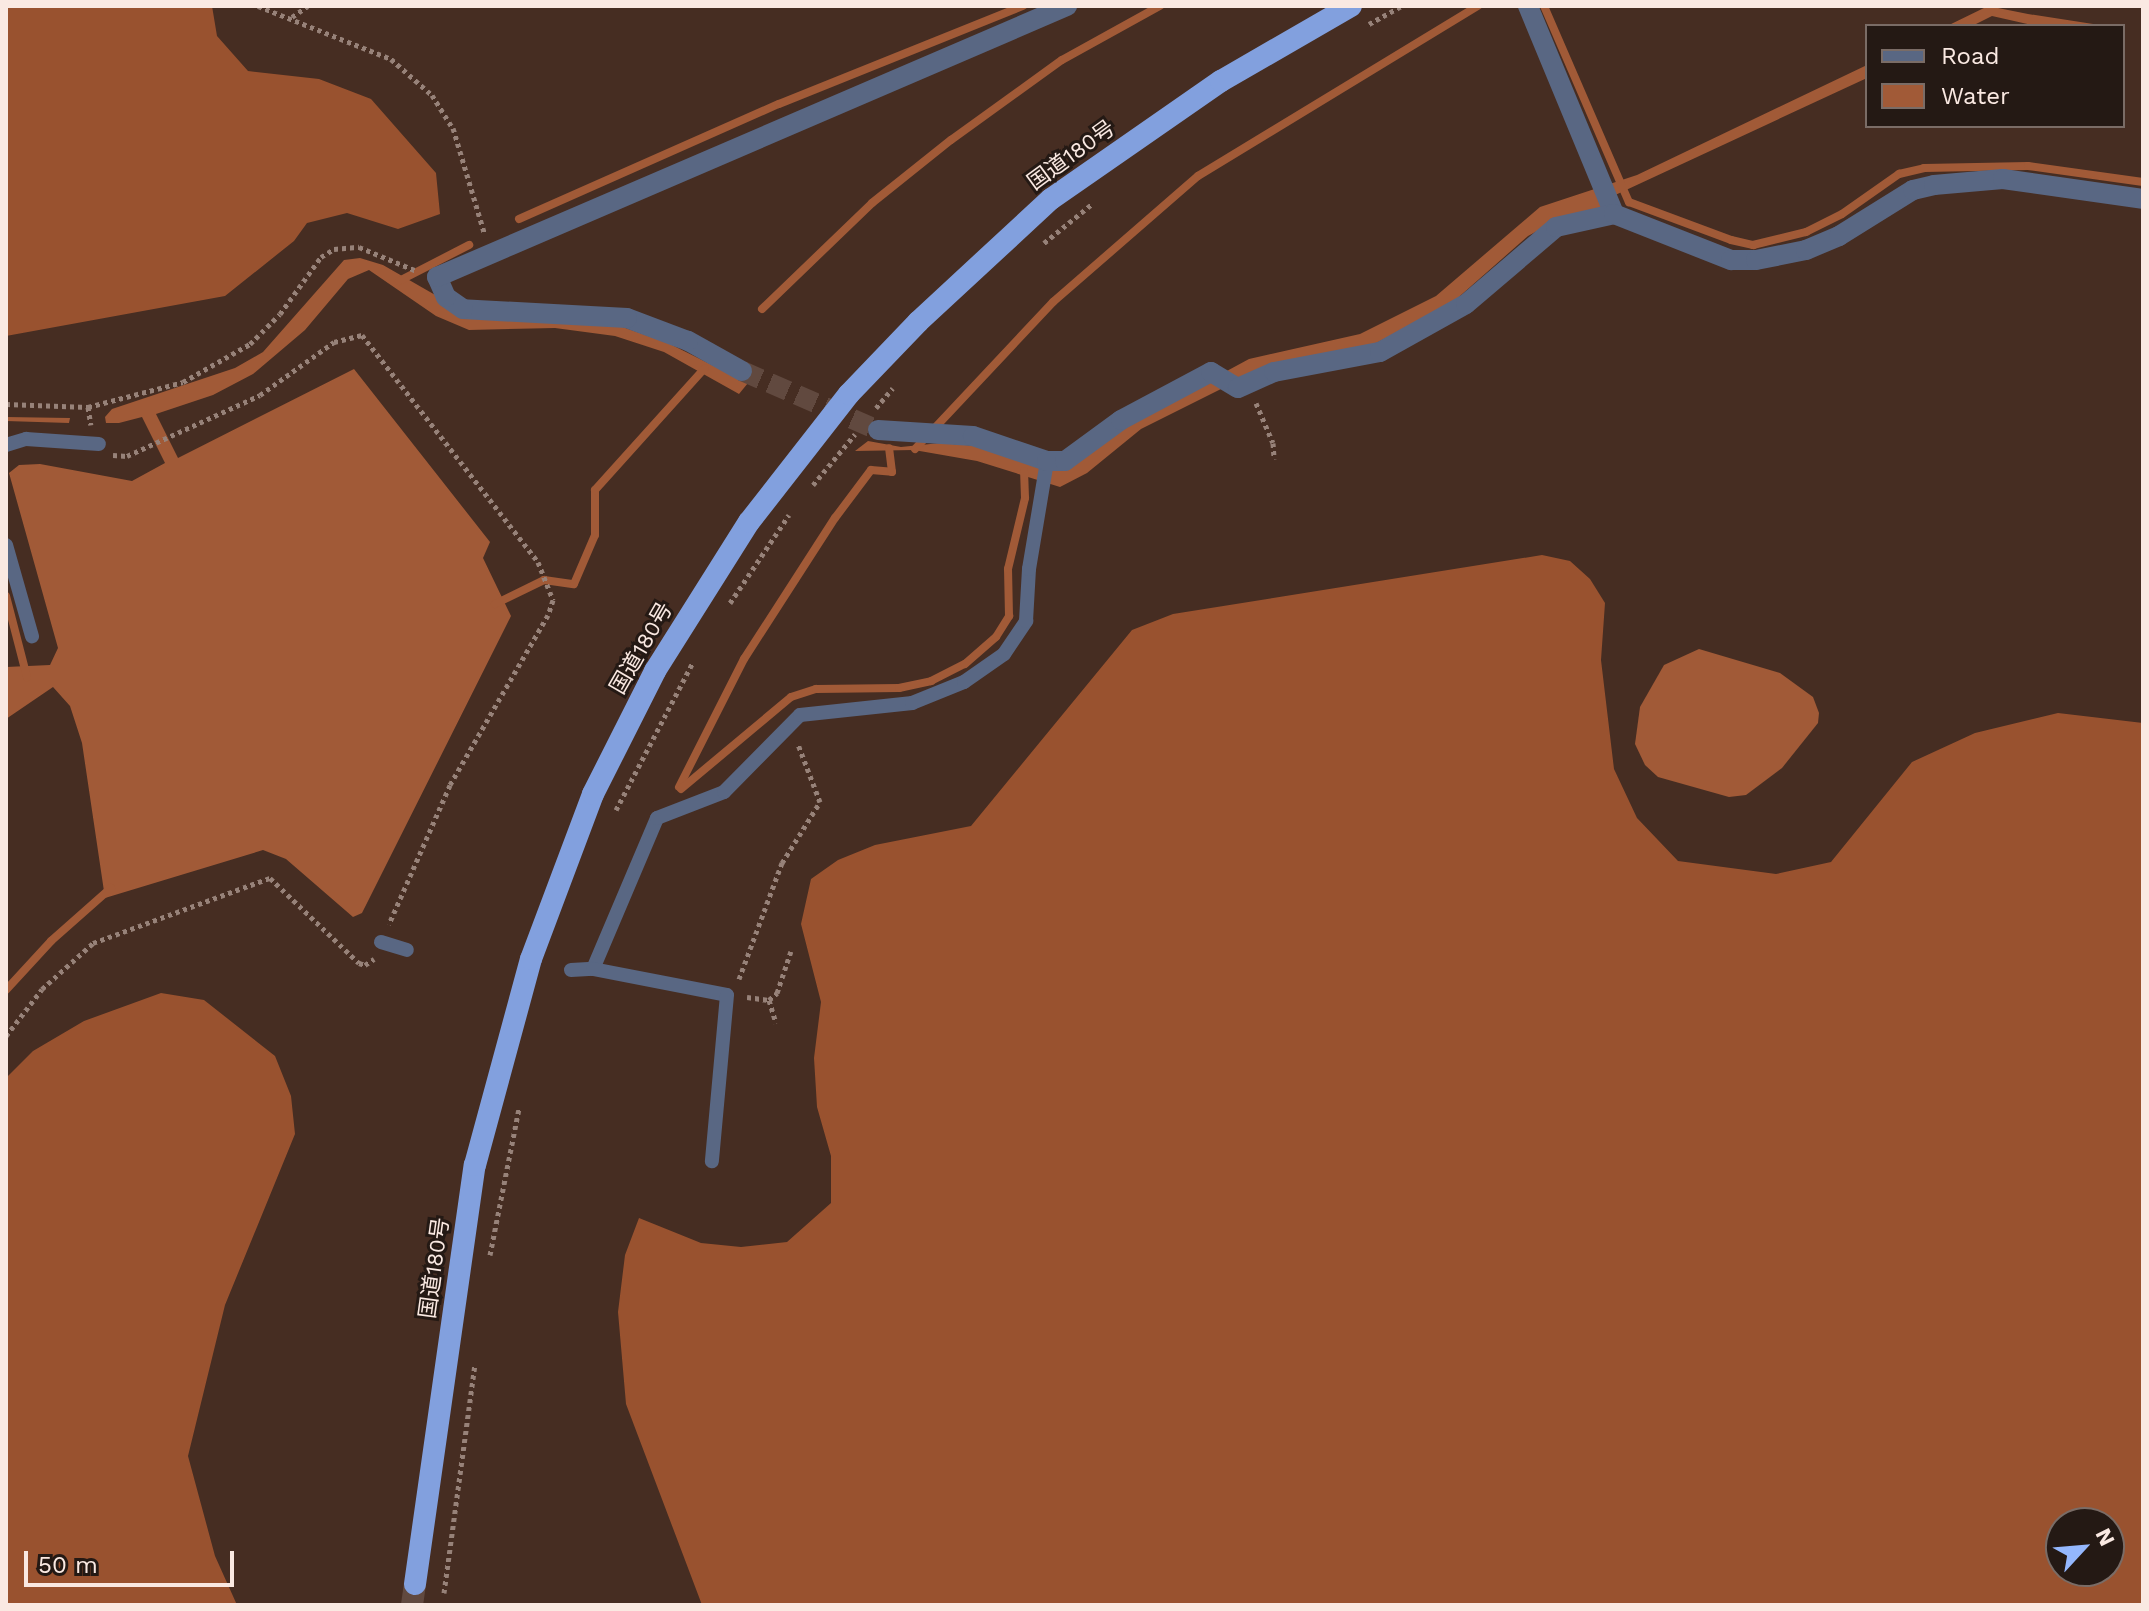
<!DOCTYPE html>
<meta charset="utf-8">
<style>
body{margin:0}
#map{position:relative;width:2149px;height:1611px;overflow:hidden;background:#462d22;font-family:"Work Sans","Noto Sans JP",sans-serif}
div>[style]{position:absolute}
.forest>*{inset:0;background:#99522f}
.water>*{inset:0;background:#a15a37}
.stream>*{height:8px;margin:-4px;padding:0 4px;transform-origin:4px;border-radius:4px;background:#a15a37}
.minor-tunnel>*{height:20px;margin-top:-10px;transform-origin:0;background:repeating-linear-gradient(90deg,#61493f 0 20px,transparent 0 30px)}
.trunk-tunnel>*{height:22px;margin-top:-11px;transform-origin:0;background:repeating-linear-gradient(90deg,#61493f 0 22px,transparent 0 33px)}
.path>*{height:5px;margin-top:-2.5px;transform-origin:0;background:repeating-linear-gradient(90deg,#978279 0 4px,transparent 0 8px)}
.service>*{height:14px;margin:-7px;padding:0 7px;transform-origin:7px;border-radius:7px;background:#596783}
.minor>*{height:20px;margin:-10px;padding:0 10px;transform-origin:10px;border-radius:10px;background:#596783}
.trunk>*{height:22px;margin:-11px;padding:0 11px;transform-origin:11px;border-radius:11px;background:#82a0de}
span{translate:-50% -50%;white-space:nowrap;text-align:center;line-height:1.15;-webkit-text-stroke:6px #241914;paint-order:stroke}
.street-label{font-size:22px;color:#fae9e2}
.frame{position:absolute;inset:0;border:8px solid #fae9e2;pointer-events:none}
.legend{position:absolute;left:1865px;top:24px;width:260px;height:104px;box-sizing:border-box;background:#241914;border:2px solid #7a6c66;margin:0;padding:10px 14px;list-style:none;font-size:24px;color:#fae9e2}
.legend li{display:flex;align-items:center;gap:16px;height:40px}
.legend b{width:40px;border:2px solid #7a6c66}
.north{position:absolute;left:2045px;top:1507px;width:80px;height:80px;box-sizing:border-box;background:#241914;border:2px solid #7a6c66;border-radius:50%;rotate:64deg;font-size:22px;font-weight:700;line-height:32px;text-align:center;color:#fae9e2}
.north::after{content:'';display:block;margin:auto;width:28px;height:36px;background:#94b7fd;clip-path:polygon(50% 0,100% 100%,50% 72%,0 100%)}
.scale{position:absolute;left:24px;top:1551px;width:210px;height:36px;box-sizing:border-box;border:4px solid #fae9e2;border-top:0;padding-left:10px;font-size:24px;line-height:28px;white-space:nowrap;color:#fae9e2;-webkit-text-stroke:6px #241914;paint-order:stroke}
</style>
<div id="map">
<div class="forest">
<div style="clip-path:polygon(6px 6px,212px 6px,217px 36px,248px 71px,319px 79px,371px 99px,436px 173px,440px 214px,398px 229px,347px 213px,307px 223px,294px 241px,225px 296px,6px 336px)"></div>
<div style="clip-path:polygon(evenodd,1542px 555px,1570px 561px,1590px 579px,1605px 603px,1601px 660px,1614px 769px,1637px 818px,1678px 861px,1776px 874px,1831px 862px,1912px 762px,1975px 733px,2058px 713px,2143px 723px,2143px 1605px,702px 1605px,626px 1404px,618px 1312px,625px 1255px,639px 1218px,701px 1243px,741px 1247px,787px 1242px,831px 1203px,831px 1156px,817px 1107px,814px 1058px,821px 1002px,801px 924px,811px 879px,838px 860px,875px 845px,971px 826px,1132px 630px,1173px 614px,1542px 555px,2061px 1523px,2109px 1523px,2109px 1571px,2061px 1571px,2061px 1523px)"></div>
<div style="clip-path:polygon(161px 993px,204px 1000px,275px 1056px,291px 1096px,295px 1134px,225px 1305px,188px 1456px,215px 1556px,237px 1605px,6px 1605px,6px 1078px,33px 1051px,84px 1021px)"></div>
</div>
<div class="water">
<div style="clip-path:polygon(1988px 6px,2028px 14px,2106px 26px,2036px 26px,1992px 16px,1972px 26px,1947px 26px)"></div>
<div style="clip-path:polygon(1867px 65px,1867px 78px,1611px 197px,1599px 209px,1561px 218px,1528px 236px,1452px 303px,1365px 349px,1261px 369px,1141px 429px,1087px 473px,1060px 487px,977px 461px,914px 450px,855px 451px,868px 441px,901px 447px,940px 443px,990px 447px,1067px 470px,1138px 419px,1249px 359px,1360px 334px,1436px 296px,1540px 207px,1637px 175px)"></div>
<div style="clip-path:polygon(360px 258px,383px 265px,437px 296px,600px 319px,668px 343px,748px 383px,739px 394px,664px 352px,615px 336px,555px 328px,469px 330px,436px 316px,369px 270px,348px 279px,305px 330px,253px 374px,213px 395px,156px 414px,178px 458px,354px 369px,490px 542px,483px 558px,511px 616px,362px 913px,353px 917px,286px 859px,263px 850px,105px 898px,82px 743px,70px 706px,53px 687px,6px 719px,6px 667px,50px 665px,58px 648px,9px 473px,19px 465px,40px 464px,132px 481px,165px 463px,142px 417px,119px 423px,106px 423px,105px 417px,112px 409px,235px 368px,263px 352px,344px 260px)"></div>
<div style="clip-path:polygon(6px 417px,70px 418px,69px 423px,6px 421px)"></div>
<div style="clip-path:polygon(1699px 649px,1780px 673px,1813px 697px,1819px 713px,1818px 723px,1782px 768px,1746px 795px,1729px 797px,1658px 777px,1645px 765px,1635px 744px,1640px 707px,1664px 665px)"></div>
</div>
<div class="stream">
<div style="left:1544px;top:6px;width:214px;rotate:66.6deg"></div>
<div style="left:1629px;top:202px;width:109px;rotate:20.4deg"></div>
<div style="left:1731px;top:240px;width:23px;rotate:13deg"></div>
<div style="left:1753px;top:245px;width:55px;rotate:-13.8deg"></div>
<div style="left:1806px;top:232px;width:40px;rotate:-26.6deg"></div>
<div style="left:1842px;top:214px;width:70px;rotate:-35.1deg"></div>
<div style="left:1899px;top:174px;width:26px;rotate:-13deg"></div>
<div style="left:1924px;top:168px;width:104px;rotate:-1.1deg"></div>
<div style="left:2028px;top:166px;width:116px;rotate:7.9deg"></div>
<div style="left:519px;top:219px;width:284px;rotate:-23.9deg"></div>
<div style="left:779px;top:104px;width:263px;rotate:-21.9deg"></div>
<div style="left:399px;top:281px;width:79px;rotate:-27.2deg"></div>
<div style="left:762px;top:309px;width:153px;rotate:-43.9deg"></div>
<div style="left:872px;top:203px;width:101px;rotate:-38.6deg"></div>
<div style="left:951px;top:140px;width:137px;rotate:-35.8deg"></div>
<div style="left:1062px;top:60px;width:112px;rotate:-28.9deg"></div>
<div style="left:915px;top:449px;width:202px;rotate:-46.8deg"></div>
<div style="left:1053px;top:302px;width:192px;rotate:-41deg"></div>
<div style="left:1198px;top:176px;width:328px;rotate:-31.3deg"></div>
<div style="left:6px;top:596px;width:84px;rotate:75.5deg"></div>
<div style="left:495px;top:604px;width:55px;rotate:-26.1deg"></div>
<div style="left:544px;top:580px;width:30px;rotate:8deg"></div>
<div style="left:574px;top:584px;width:53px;rotate:-66.8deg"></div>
<div style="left:595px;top:535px;width:45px;rotate:-90deg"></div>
<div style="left:595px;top:490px;width:164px;rotate:-48deg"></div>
<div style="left:679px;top:787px;width:144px;rotate:-63.1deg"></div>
<div style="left:744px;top:659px;width:168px;rotate:-57.2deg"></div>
<div style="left:835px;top:518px;width:60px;rotate:-53.1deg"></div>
<div style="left:871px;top:470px;width:21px;rotate:5deg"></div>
<div style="left:892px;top:472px;width:24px;rotate:-97deg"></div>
<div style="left:681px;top:789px;width:143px;rotate:-39.9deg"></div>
<div style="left:791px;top:697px;width:26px;rotate:-18deg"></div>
<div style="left:816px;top:689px;width:83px;rotate:-0.7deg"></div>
<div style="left:899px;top:688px;width:33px;rotate:-12deg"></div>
<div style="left:931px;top:681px;width:38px;rotate:-27deg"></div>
<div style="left:965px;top:664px;width:41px;rotate:-41.1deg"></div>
<div style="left:996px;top:637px;width:25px;rotate:-58deg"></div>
<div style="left:1009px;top:616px;width:47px;rotate:-91.2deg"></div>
<div style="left:1008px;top:569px;width:73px;rotate:-76.5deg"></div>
<div style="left:1025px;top:498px;width:27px;rotate:-92deg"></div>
<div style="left:6px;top:990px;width:67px;rotate:-47.4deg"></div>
<div style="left:51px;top:941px;width:80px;rotate:-41.5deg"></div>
</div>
<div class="minor-tunnel">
<div style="left:742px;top:371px;width:148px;rotate:23.5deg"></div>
</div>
<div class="trunk-tunnel">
<div style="left:412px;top:1605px;width:21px;rotate:-82deg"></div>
</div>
<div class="path">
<div style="left:258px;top:6px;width:143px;rotate:21.7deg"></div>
<div style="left:391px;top:59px;width:55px;rotate:41.3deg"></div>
<div style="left:432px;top:95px;width:39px;rotate:58deg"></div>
<div style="left:453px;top:128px;width:109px;rotate:73.4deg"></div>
<div style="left:292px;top:17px;width:19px;rotate:-35deg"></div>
<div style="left:1369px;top:24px;width:38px;rotate:-29deg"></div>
<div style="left:1044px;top:243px;width:62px;rotate:-39.1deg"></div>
<div style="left:1256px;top:403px;width:43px;rotate:67deg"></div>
<div style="left:1273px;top:443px;width:16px;rotate:86deg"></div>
<div style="left:6px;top:404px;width:82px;rotate:2.1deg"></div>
<div style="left:88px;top:407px;width:98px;rotate:-14.7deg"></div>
<div style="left:183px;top:382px;width:77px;rotate:-29.6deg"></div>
<div style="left:250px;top:344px;width:42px;rotate:-45deg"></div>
<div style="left:280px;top:314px;width:70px;rotate:-54.3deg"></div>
<div style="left:321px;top:257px;width:15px;rotate:-32deg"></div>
<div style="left:334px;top:249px;width:25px;rotate:-5deg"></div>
<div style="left:359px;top:247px;width:63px;rotate:22.5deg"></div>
<div style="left:88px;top:407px;width:18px;rotate:81deg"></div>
<div style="left:876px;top:408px;width:26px;rotate:-50deg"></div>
<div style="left:113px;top:455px;width:14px;rotate:4deg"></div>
<div style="left:127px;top:456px;width:146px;rotate:-24.6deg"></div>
<div style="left:260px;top:395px;width:91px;rotate:-35.6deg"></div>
<div style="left:334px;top:342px;width:29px;rotate:-14deg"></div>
<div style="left:362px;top:335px;width:287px;rotate:52.2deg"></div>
<div style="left:538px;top:562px;width:41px;rotate:68.5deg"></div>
<div style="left:553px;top:600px;width:16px;rotate:108deg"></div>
<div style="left:548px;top:615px;width:196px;rotate:120deg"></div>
<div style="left:450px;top:785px;width:152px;rotate:113.7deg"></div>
<div style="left:813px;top:485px;width:66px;rotate:-50.5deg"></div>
<div style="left:730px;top:603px;width:106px;rotate:-56.2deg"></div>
<div style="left:616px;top:810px;width:167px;rotate:-62.5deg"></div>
<div style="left:739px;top:979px;width:124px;rotate:-69.7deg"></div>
<div style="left:782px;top:863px;width:72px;rotate:-58.1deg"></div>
<div style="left:820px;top:802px;width:62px;rotate:-110.8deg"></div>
<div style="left:747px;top:997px;width:22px;rotate:8deg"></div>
<div style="left:769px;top:1000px;width:11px;rotate:-41deg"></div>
<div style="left:777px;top:993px;width:44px;rotate:-71.6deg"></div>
<div style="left:769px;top:1000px;width:24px;rotate:73deg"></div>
<div style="left:6px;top:1036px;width:59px;rotate:-52.5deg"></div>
<div style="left:42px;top:989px;width:69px;rotate:-42deg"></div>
<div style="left:93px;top:943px;width:189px;rotate:-20.2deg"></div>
<div style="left:270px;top:878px;width:123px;rotate:43.7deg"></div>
<div style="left:359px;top:963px;width:6px;rotate:18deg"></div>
<div style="left:365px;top:965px;width:11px;rotate:-34deg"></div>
<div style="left:490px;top:1255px;width:150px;rotate:-78.8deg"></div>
<div style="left:444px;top:1593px;width:231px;rotate:-82.3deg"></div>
</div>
<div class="service">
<div style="left:6px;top:445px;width:21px;rotate:-17deg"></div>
<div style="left:26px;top:439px;width:73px;rotate:3.9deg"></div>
<div style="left:6px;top:545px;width:95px;rotate:74.1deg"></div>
<div style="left:381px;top:942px;width:27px;rotate:17deg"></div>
<div style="left:593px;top:969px;width:164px;rotate:-67deg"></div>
<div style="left:657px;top:818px;width:72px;rotate:-21.2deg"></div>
<div style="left:724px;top:792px;width:108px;rotate:-45.4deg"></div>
<div style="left:800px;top:715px;width:113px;rotate:-6.1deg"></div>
<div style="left:912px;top:703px;width:56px;rotate:-22deg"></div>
<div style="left:964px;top:682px;width:49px;rotate:-35deg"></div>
<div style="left:1004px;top:654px;width:40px;rotate:-56deg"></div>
<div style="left:1026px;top:621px;width:52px;rotate:-86.7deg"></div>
<div style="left:1029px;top:569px;width:109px;rotate:-80.5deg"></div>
<div style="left:571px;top:970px;width:22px;rotate:-3deg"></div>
<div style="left:593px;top:969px;width:136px;rotate:11deg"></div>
<div style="left:727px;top:995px;width:167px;rotate:95.2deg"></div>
</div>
<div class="minor">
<div style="left:1528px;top:6px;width:225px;rotate:67.5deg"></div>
<div style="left:742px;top:371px;width:62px;rotate:-150.9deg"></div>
<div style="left:688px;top:341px;width:65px;rotate:-159.3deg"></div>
<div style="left:627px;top:318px;width:164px;rotate:-176.9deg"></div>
<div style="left:463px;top:309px;width:21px;rotate:-145deg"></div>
<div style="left:446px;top:297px;width:22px;rotate:-114deg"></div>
<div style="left:437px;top:277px;width:686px;rotate:-23.28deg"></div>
<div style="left:878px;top:430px;width:95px;rotate:3.6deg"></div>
<div style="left:973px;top:436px;width:78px;rotate:18.7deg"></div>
<div style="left:1047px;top:461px;width:18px"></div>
<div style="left:1065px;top:461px;width:69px;rotate:-36.2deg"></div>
<div style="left:1121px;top:420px;width:102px;rotate:-28.1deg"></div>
<div style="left:1211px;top:372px;width:31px;rotate:31deg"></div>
<div style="left:1238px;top:388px;width:39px;rotate:-24deg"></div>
<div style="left:1274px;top:372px;width:108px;rotate:-10.7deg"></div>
<div style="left:1380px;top:352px;width:98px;rotate:-29.2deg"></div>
<div style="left:1466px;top:304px;width:118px;rotate:-40.5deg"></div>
<div style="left:1556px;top:227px;width:59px;rotate:-12.6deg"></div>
<div style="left:1614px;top:214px;width:126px;rotate:21.5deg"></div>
<div style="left:1731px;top:260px;width:25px"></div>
<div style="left:1756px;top:260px;width:51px;rotate:-11.3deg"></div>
<div style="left:1806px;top:250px;width:36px;rotate:-23deg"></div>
<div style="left:1839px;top:236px;width:87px;rotate:-31.9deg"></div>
<div style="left:1913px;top:190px;width:22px;rotate:-13deg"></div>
<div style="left:1934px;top:185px;width:69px;rotate:-5deg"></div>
<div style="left:2003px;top:179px;width:141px;rotate:8.1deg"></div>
</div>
<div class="trunk">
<div style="left:415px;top:1584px;width:423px;rotate:-81.9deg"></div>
<div style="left:475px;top:1165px;width:213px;rotate:-74.8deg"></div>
<div style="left:531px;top:959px;width:176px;rotate:-69.4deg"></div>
<div style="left:593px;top:794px;width:138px;rotate:-63.2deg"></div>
<div style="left:655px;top:671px;width:176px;rotate:-57.8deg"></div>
<div style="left:749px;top:522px;width:162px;rotate:-52deg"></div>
<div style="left:849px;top:394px;width:100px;rotate:-46.2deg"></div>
<div style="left:918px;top:322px;width:181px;rotate:-42.8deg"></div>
<div style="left:1051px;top:199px;width:207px;rotate:-34.8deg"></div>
<div style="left:1221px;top:81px;width:150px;rotate:-30deg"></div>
</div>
<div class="street-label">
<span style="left:1071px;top:155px;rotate:-36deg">国道180号</span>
<span style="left:641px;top:648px;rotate:-60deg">国道180号</span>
<span style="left:434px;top:1268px;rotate:-82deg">国道180号</span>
</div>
<div class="frame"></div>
<ul class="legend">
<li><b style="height:10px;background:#596783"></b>Road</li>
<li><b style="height:22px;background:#a15a37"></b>Water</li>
</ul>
<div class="north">N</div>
<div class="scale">50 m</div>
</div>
